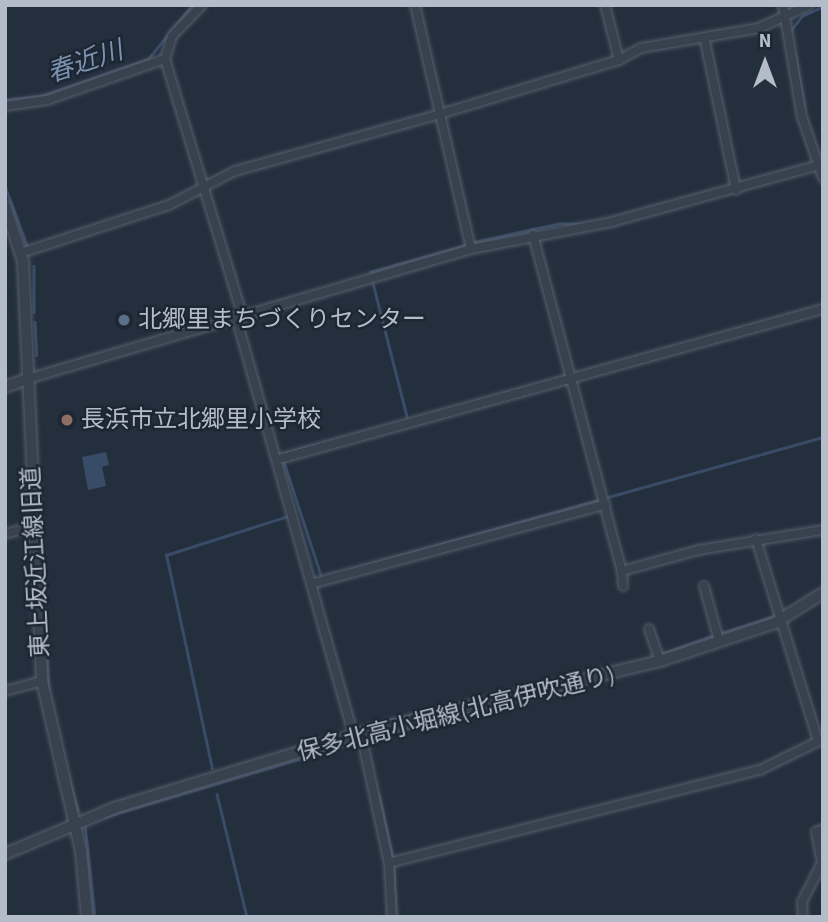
<!DOCTYPE html>
<meta charset="utf-8">
<style>
body{margin:0}
#map{position:relative;width:828px;height:922px;overflow:hidden;background:#242f3e;font-family:"Source Sans 3","Noto Sans JP",sans-serif}
div>[style]{position:absolute}
.water>*{inset:0;background:#394c67}
.stream>*{height:2.5px;margin:-1.25px;padding:0 1.25px;transform-origin:1.25px;border-radius:1.25px;background:#394c67}
.roads{filter:drop-shadow(0 0 2px #565f6c) drop-shadow(0 0 2px #565f6c)}
.minor>*{height:8px;margin:-4px;padding:0 4px;transform-origin:4px;border-radius:4px;background:#38414e}
.tertiary>*{height:10px;margin:-5px;padding:0 5px;transform-origin:5px;border-radius:5px;background:#38414e}
.dots>*{width:19px;height:19px;translate:-50% -50%;box-sizing:border-box;border:4px solid #1d2633;border-radius:50%}
span{translate:-50% -50%;white-space:nowrap;text-align:center;line-height:1.15;-webkit-text-stroke:5px #1d2633;paint-order:stroke}
.poi-label{font-size:24px;color:#b4bcc9}
.left{translate:0 -50%;text-align:left}
.street-label{font-size:24px;color:#b4bcc9}
.water-label{font-size:26px;color:#7c92b1;font-style:italic}
.frame{position:absolute;inset:0;border:7px solid #b4bcc9;pointer-events:none}
.north{position:absolute;left:730px;top:28px;width:70px;height:70px;-webkit-text-stroke:5px #1d2633;paint-order:stroke;rotate:0deg;font-size:19px;font-weight:700;line-height:28px;text-align:center;color:#b4bcc9}
.north::after{content:'';display:block;margin:auto;width:24px;height:32px;background:#b4bcc9;clip-path:polygon(50% 0,100% 100%,50% 72%,0 100%)}
</style>
<div id="map">
<div class="water">
<div style="clip-path:polygon(106px 452px,109px 465px,102px 467px,106px 486px,88px 490px,82px 457px)"></div>
</div>
<div class="stream">
<div style="left:791px;top:30px;width:18px;rotate:-52deg"></div>
<div style="left:802px;top:16px;width:23px;rotate:-25deg"></div>
<div style="left:795px;top:53px;width:53px;rotate:80.2deg"></div>
<div style="left:5px;top:100px;width:39px;rotate:-7deg"></div>
<div style="left:44px;top:95px;width:110px;rotate:-19.1deg"></div>
<div style="left:148px;top:59px;width:70px;rotate:-50.8deg"></div>
<div style="left:5px;top:186px;width:66px;rotate:69.6deg"></div>
<div style="left:474px;top:242px;width:89px;rotate:-12.3deg"></div>
<div style="left:561px;top:223px;width:22px;rotate:3deg"></div>
<div style="left:34px;top:266px;width:46px;rotate:90deg"></div>
<div style="left:370px;top:272px;width:100px;rotate:-15.7deg"></div>
<div style="left:373px;top:283px;width:141px;rotate:75.7deg"></div>
<div style="left:35px;top:322px;width:33px;rotate:87deg"></div>
<div style="left:284px;top:454px;width:31px;rotate:-17deg"></div>
<div style="left:284px;top:462px;width:122px;rotate:71.9deg"></div>
<div style="left:608px;top:497px;width:223px;rotate:-15.6deg"></div>
<div style="left:41px;top:544px;width:147px;rotate:86.9deg"></div>
<div style="left:345px;top:571px;width:263px;rotate:-15.7deg"></div>
<div style="left:721px;top:633px;width:56px;rotate:-17.8deg"></div>
<div style="left:661px;top:654px;width:56px;rotate:-19.7deg"></div>
<div style="left:494px;top:697px;width:56px;rotate:-14.5deg"></div>
<div style="left:359px;top:727px;width:107px;rotate:-13deg"></div>
<div style="left:370px;top:737px;width:121px;rotate:-12.4deg"></div>
<div style="left:212px;top:769px;width:219px;rotate:-102.1deg"></div>
<div style="left:166px;top:555px;width:128px;rotate:-17.7deg"></div>
<div style="left:69px;top:779px;width:33px;rotate:74deg"></div>
<div style="left:217px;top:794px;width:127px;rotate:76.3deg"></div>
<div style="left:379px;top:794px;width:66px;rotate:77.7deg"></div>
<div style="left:104px;top:817px;width:248px;rotate:-16.6deg"></div>
<div style="left:85px;top:824px;width:94px;rotate:83.9deg"></div>
<div style="left:394px;top:869px;width:48px;rotate:87.6deg"></div>
</div>
<div class="roads">
<div class="minor">
<div style="left:605px;top:5px;width:57px;rotate:75.7deg"></div>
<div style="left:783px;top:5px;width:114px;rotate:80.4deg"></div>
<div style="left:802px;top:117px;width:65px;rotate:71deg"></div>
<div style="left:705px;top:41px;width:152px;rotate:78.2deg"></div>
<div style="left:165px;top:59px;width:266px;rotate:73.2deg"></div>
<div style="left:5px;top:106px;width:42px;rotate:-8.1deg"></div>
<div style="left:47px;top:100px;width:125px;rotate:-19.2deg"></div>
<div style="left:165px;top:59px;width:24px;rotate:-73deg"></div>
<div style="left:172px;top:36px;width:43px;rotate:-45.9deg"></div>
<div style="left:533px;top:235px;width:348px;rotate:75.2deg"></div>
<div style="left:622px;top:571px;width:79px;rotate:-15.4deg"></div>
<div style="left:698px;top:550px;width:127px;rotate:-9.1deg"></div>
<div style="left:471px;top:249px;width:139px;rotate:-102.9deg"></div>
<div style="left:440px;top:114px;width:187px;rotate:-16.8deg"></div>
<div style="left:619px;top:60px;width:25px;rotate:-29deg"></div>
<div style="left:641px;top:48px;width:120px;rotate:-9.6deg"></div>
<div style="left:759px;top:28px;width:55px;rotate:-24.7deg"></div>
<div style="left:21px;top:253px;width:156px;rotate:-18deg"></div>
<div style="left:169px;top:205px;width:74px;rotate:-27.3deg"></div>
<div style="left:235px;top:171px;width:213px;rotate:-15.5deg"></div>
<div style="left:440px;top:114px;width:112px;rotate:-102.9deg"></div>
<div style="left:236px;top:317px;width:435px;rotate:74.3deg"></div>
<div style="left:27px;top:379px;width:463px;rotate:-16.3deg"></div>
<div style="left:471px;top:249px;width:143px;rotate:-10.9deg"></div>
<div style="left:611px;top:222px;width:220px;rotate:-15.3deg"></div>
<div style="left:279px;top:459px;width:564px;rotate:-15.42deg"></div>
<div style="left:5px;top:534px;width:31px;rotate:-15deg"></div>
<div style="left:756px;top:539px;width:210px;rotate:72.9deg"></div>
<div style="left:622px;top:571px;width:15px;rotate:86deg"></div>
<div style="left:314px;top:583px;width:302px;rotate:-15.1deg"></div>
<div style="left:704px;top:586px;width:57px;rotate:74.7deg"></div>
<div style="left:649px;top:629px;width:34px;rotate:71deg"></div>
<div style="left:5px;top:691px;width:38px;rotate:-15deg"></div>
<div style="left:361px;top:734px;width:132px;rotate:77.8deg"></div>
<div style="left:389px;top:863px;width:54px;rotate:86.8deg"></div>
<div style="left:389px;top:863px;width:382px;rotate:-14.1deg"></div>
<div style="left:760px;top:770px;width:70px;rotate:-26.2deg"></div>
<div style="left:803px;top:917px;width:15px;rotate:-94deg"></div>
<div style="left:802px;top:902px;width:44px;rotate:-62.9deg"></div>
<div style="left:822px;top:863px;width:32px;rotate:-101deg"></div>
<div style="left:816px;top:832px;width:8px;rotate:-23deg"></div>
</div>
<div class="tertiary">
<div style="left:5px;top:206px;width:58px;rotate:71.9deg"></div>
<div style="left:23px;top:261px;width:420px;rotate:87.4deg"></div>
<div style="left:42px;top:681px;width:174px;rotate:77.1deg"></div>
<div style="left:81px;top:851px;width:66px;rotate:84.8deg"></div>
<div style="left:5px;top:387px;width:23px;rotate:-20deg"></div>
<div style="left:5px;top:854px;width:121px;rotate:-22.8deg"></div>
<div style="left:117px;top:807px;width:262px;rotate:-16.8deg"></div>
<div style="left:368px;top:731px;width:300px;rotate:-13.5deg"></div>
<div style="left:660px;top:661px;width:121px;rotate:-18.3deg"></div>
<div style="left:775px;top:623px;width:57px;rotate:-32deg"></div>
</div>
</div>
<div class="dots">
<div style="left:124px;top:320px;background:#5c6f8a"></div>
<div style="left:67px;top:420px;background:#8d6e63"></div>
</div>
<div class="poi-label">
<span class="left" style="left:138px;top:320px">北郷里まちづくりセンター</span>
<span class="left" style="left:81px;top:420px">長浜市立北郷里小学校</span>
</div>
<div class="street-label">
<span style="left:36px;top:562px;rotate:-93deg">東上坂近江線旧道</span>
<span style="left:456px;top:714px;rotate:-14deg">保多北高小堀線(北高伊吹通り)</span>
</div>
<div class="water-label">
<span style="left:85px;top:62px;rotate:-19deg">春近川</span>
</div>
<div class="frame"></div>
<div class="north">N</div>
</div>
